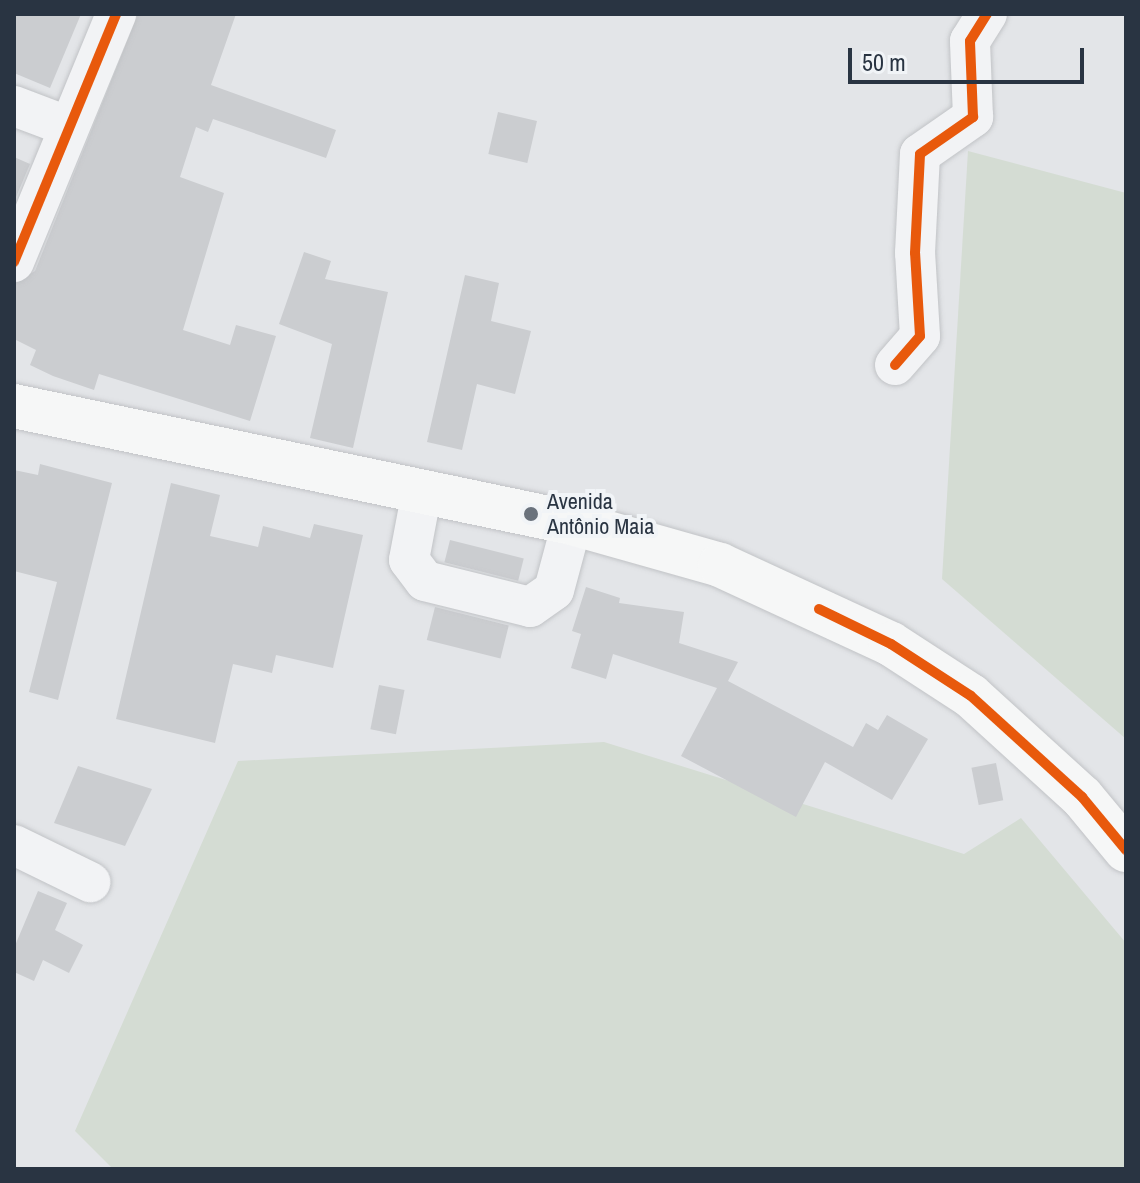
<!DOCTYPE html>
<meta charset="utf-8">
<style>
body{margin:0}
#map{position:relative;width:1140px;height:1183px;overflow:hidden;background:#e3e5e8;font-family:"Archivo Narrow",sans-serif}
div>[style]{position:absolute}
.green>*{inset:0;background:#d4dcd3}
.building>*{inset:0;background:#cbcdd0;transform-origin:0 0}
.roads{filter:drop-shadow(0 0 2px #c1c3c6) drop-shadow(0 0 2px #c1c3c6)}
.minor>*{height:40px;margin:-20px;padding:0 20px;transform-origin:20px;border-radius:20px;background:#f2f3f5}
.major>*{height:44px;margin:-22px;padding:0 22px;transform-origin:22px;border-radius:22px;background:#f6f7f7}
.cycleway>*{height:10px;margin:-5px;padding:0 5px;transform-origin:5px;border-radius:5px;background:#e8590c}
.dots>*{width:22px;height:22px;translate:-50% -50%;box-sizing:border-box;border:4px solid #f1f4f7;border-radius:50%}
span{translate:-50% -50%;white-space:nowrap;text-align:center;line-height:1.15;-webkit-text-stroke:8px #f1f4f7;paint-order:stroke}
.poi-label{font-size:22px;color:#293442}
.left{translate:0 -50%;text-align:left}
.frame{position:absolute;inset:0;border:16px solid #293442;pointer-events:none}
.scale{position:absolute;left:848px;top:48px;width:236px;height:36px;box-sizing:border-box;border:4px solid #293442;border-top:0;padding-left:10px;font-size:24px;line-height:28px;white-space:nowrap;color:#293442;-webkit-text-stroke:6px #f1f4f7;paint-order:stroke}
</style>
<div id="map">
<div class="green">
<div style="clip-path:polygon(968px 151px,1126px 193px,1126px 739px,942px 579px)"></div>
<div style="clip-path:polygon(604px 742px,964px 854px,1021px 818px,1126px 943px,1126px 1169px,113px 1169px,75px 1131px,238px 761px)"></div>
</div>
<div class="building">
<div style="clip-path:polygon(14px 14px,81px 14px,50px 88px,14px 73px)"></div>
<div style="clip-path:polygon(138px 14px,236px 14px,211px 85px,336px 130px,326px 158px,213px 119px,208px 132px,196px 127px,180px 177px,224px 193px,183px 330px,230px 345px,236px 325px,276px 336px,250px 421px,99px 374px,94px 390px,53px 376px,30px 365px,36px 350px,14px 339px,14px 284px,35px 271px)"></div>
<div style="left:498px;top:112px;width:40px;height:43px;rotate:13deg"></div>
<div style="clip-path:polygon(14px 157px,30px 164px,14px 202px)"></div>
<div style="clip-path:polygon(304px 252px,331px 261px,325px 279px,388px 292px,353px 448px,310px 438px,332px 344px,279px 324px)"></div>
<div style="clip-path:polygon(465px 275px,499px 283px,491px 321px,531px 331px,515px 394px,477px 384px,462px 450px,427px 442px)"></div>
<div style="clip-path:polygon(40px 464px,112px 483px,58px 700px,29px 692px,57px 582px,14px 571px,14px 470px,38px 475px)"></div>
<div style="clip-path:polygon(171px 483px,220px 495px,210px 536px,258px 547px,263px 526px,310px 538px,314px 524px,363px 535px,333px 668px,276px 655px,272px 673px,233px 664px,215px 743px,116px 719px)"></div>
<div style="left:450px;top:540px;width:76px;height:23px;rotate:14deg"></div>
<div style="clip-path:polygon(586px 587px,620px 598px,619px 603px,684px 612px,679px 643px,738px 662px,728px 681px,853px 747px,866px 723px,878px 730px,887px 715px,928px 739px,892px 800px,825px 762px,796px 817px,681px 756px,717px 688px,613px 654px,606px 679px,571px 668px,581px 634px,572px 631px)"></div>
<div style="left:435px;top:607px;width:76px;height:34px;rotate:14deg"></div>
<div style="left:379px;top:685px;width:26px;height:45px;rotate:11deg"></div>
<div style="left:996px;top:763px;width:38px;height:25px;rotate:79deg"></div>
<div style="clip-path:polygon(78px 766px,152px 789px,125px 846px,54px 823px)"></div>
<div style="clip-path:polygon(38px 891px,67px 903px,55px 930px,83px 945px,69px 973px,43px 960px,34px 981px,14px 972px,14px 948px)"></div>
</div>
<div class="roads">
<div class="minor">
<div style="left:14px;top:106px;width:57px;rotate:20.7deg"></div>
<div style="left:14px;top:262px;width:268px;rotate:-67.6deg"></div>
<div style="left:895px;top:365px;width:38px;rotate:-49deg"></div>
<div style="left:920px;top:336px;width:83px;rotate:-93.4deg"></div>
<div style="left:915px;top:253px;width:99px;rotate:-87.1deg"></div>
<div style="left:920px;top:154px;width:65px;rotate:-34.9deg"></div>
<div style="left:973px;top:117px;width:76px;rotate:-92.3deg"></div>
<div style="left:970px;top:41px;width:32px;rotate:-58deg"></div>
<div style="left:422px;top:491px;width:70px;rotate:100.7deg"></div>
<div style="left:409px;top:560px;width:26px;rotate:53deg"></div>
<div style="left:425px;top:581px;width:108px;rotate:13.9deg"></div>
<div style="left:530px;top:607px;width:29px;rotate:-35deg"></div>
<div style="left:554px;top:590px;width:69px;rotate:-75deg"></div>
<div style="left:14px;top:845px;width:85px;rotate:26deg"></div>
</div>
<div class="major">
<div style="left:14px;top:406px;width:570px;rotate:11.84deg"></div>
<div style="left:572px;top:523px;width:154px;rotate:15.8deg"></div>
<div style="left:720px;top:565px;width:188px;rotate:24.8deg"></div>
<div style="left:891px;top:644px;width:95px;rotate:33deg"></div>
<div style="left:971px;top:696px;width:150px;rotate:42.3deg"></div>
<div style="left:1082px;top:797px;width:69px;rotate:50.3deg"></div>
</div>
</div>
<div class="cycleway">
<div style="left:14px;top:262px;width:268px;rotate:-67.6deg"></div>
<div style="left:895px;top:365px;width:38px;rotate:-49deg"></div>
<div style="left:920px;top:336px;width:83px;rotate:-93.4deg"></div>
<div style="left:915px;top:253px;width:99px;rotate:-87.1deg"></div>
<div style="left:920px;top:154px;width:65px;rotate:-34.9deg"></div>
<div style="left:973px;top:117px;width:76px;rotate:-92.3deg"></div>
<div style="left:970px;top:41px;width:32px;rotate:-58deg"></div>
<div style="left:819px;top:609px;width:80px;rotate:25.9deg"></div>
<div style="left:891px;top:644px;width:95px;rotate:33deg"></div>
<div style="left:971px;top:696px;width:150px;rotate:42.3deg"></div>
<div style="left:1082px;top:797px;width:69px;rotate:50.3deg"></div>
</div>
<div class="dots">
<div style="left:531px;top:514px;background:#6a727c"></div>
</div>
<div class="poi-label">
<span class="left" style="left:547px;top:514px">Avenida<br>Antônio Maia</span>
</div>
<div class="frame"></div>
<div class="scale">50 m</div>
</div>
